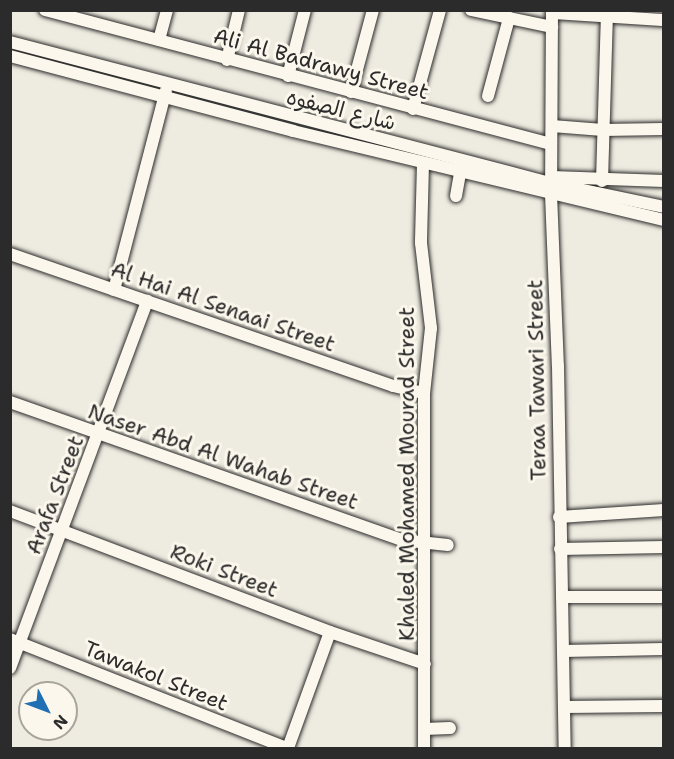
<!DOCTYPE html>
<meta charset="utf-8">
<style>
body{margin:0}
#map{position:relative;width:674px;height:759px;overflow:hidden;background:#eeebe0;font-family:"Shantell Sans","Playpen Sans Arabic",sans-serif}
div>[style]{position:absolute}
.roads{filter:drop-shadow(0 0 2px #2b2b2b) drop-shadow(0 0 2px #2b2b2b)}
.minor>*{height:12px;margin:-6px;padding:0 6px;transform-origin:6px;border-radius:6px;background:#fbf7ec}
span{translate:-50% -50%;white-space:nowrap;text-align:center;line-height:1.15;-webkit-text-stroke:6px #fbf7ec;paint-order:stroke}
.street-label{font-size:21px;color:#2b2b2b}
.frame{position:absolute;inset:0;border:12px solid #2b2b2b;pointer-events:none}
.north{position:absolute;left:18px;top:681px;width:60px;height:60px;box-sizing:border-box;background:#fbf7ec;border:2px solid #a8a59f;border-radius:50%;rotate:132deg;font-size:16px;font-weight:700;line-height:24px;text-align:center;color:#2b2b2b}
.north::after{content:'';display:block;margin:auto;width:21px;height:27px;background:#1f6fb2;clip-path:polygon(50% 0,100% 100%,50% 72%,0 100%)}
</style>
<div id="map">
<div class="roads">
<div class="minor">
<div style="left:45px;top:10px;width:523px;rotate:14.83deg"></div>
<div style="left:471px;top:10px;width:83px;rotate:11.9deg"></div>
<div style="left:552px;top:10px;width:184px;rotate:90.3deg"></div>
<div style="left:551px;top:194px;width:172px;rotate:87.7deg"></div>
<div style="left:558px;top:366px;width:382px;rotate:89deg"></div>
<div style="left:552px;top:13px;width:112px;rotate:3.6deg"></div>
<div style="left:159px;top:40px;width:31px;rotate:-75deg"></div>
<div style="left:10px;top:42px;width:558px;rotate:14.63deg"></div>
<div style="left:550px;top:183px;width:116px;rotate:11.9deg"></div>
<div style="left:10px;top:56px;width:293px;rotate:14.8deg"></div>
<div style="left:293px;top:131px;width:382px;rotate:13.5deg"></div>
<div style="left:227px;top:60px;width:51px;rotate:-76.5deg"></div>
<div style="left:288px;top:76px;width:68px;rotate:-75.6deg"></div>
<div style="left:351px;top:92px;width:85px;rotate:-75deg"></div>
<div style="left:488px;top:96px;width:81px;rotate:-74.9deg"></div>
<div style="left:413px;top:109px;width:103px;rotate:-74.7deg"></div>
<div style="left:552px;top:126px;width:51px;rotate:4.5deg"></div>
<div style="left:603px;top:130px;width:61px;rotate:-0.9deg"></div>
<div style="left:423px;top:164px;width:79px;rotate:91.5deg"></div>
<div style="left:421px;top:243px;width:86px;rotate:83.3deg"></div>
<div style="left:431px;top:328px;width:65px;rotate:96.1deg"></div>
<div style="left:424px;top:393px;width:355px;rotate:90deg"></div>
<div style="left:552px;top:177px;width:112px;rotate:2deg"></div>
<div style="left:602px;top:181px;width:164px;rotate:-88.3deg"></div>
<div style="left:456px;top:196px;width:23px;rotate:-80deg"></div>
<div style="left:10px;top:254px;width:405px;rotate:19deg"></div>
<div style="left:393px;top:386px;width:32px;rotate:13deg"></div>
<div style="left:114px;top:290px;width:206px;rotate:-75.4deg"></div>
<div style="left:10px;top:402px;width:415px;rotate:19.4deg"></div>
<div style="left:401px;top:540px;width:47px;rotate:6.1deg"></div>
<div style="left:10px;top:511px;width:342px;rotate:20.7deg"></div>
<div style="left:330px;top:632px;width:100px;rotate:18.6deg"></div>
<div style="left:559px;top:517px;width:105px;rotate:-3.8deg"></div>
<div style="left:560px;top:549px;width:104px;rotate:-1.1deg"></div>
<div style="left:562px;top:597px;width:102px"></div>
<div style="left:10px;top:639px;width:298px;rotate:21.5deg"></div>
<div style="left:563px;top:651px;width:101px;rotate:-1.1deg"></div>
<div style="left:10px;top:668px;width:392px;rotate:-69.5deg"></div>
<div style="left:564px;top:707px;width:100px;rotate:-0.6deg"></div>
<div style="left:424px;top:729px;width:26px;rotate:-2deg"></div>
<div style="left:288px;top:748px;width:123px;rotate:-70.1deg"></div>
</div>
</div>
<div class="street-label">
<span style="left:321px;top:64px;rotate:15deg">Ali Al Badrawy Street</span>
<span style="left:341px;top:110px;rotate:14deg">شارع الصفوه</span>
<span style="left:223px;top:307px;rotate:19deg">Al Hai Al Senaai Street</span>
<span style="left:537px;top:380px;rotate:-91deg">Teraa Tawari Street</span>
<span style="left:223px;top:457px;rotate:19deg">Naser Abd Al Wahab Street</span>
<span style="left:407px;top:474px;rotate:-90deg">Khaled Mohamed Mourad Street</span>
<span style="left:55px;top:495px;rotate:-69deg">Arafa Street</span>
<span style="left:224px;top:571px;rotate:21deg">Roki Street</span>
<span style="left:156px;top:676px;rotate:22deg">Tawakol Street</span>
</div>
<div class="frame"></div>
<div class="north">N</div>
</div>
